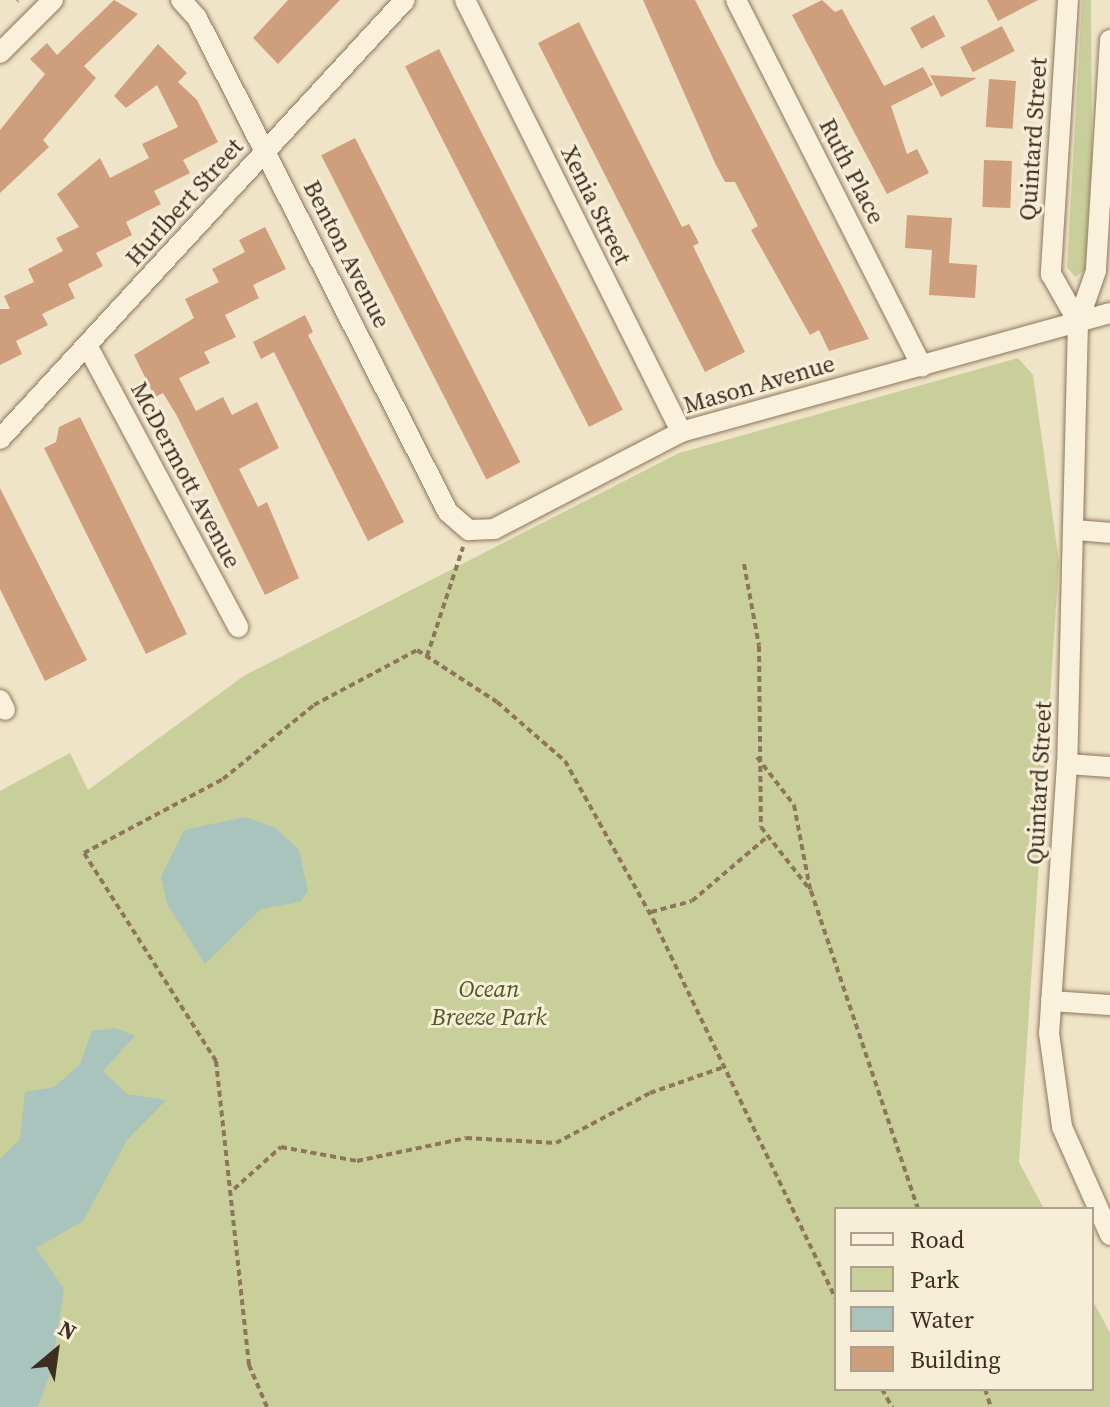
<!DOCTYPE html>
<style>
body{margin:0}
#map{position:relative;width:1110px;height:1407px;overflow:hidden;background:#f0e4c8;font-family:"Source Serif 4",serif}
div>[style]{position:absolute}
.green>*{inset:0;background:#c9cf9b}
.water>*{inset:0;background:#a9c4bc}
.building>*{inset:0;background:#cf9f7d;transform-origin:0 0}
.path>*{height:4px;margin-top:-2px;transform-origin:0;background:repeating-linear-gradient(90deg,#8d765c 0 6px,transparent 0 10px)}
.roads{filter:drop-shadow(0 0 2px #8d765c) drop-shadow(0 0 2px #8d765c)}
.street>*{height:20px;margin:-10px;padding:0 10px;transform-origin:10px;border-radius:10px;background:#faf1dc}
span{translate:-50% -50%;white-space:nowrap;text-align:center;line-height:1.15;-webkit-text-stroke:6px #f7eed8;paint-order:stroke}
.street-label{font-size:24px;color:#3d2e20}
.park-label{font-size:24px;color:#4d5a26;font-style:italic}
.legend{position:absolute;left:834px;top:1207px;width:260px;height:184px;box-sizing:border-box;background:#f7eed8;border:2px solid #ada18e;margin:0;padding:10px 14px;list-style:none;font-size:24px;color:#3d2e20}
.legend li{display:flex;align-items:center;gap:16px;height:40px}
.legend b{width:40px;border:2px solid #ada18e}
.north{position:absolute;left:16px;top:1311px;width:80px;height:80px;-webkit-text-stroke:6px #f7eed8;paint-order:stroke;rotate:29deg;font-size:22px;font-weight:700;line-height:32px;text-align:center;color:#3d2e20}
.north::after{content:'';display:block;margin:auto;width:28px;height:36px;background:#3d2e20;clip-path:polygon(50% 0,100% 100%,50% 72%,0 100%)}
</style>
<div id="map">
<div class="green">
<div style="clip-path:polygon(1082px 0,1091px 0,1092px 155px,1085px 270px,1075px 277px,1067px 267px)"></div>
<div style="clip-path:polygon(1018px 358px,1033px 375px,1059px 562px,1019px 1162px,1044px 1209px,836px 1209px,836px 1389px,1092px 1389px,1092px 1299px,1110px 1333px,1110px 1407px,0 1407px,0 791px,70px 753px,88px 790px,245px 675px,679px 453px)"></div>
</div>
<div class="water">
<div style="clip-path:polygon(246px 817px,276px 828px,299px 850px,308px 891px,300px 902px,261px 909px,205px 964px,167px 904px,161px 877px,184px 830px)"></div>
<div style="clip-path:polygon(115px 1028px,135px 1036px,103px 1071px,127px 1094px,166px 1100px,127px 1140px,83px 1221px,36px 1248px,64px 1289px,51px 1371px,38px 1407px,0 1407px,0 1159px,20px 1139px,25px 1092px,54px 1087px,80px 1064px,92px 1031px)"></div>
</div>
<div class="building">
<div style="clip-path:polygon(114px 0,138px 14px,84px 66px,96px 78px,43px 140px,49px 147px,0 193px,0 130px,45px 74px,30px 59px,47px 43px,57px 55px)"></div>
<div style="clip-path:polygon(288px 0,340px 0,278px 64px,253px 38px)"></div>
<div style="clip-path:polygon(643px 0,695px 0,869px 339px,829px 351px,819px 330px,810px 335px,751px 230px,758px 226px,735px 182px,725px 182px,715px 163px)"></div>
<div style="clip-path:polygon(822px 0,835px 12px,842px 9px,884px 86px,923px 67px,933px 85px,891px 106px,907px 154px,917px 149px,929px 173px,887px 194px,792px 15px)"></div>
<div style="clip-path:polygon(987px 0,1038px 0,998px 21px)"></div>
<div style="left:934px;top:15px;width:24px;height:27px;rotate:62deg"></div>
<div style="clip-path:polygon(579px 22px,682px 227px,689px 224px,699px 243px,693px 246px,745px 352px,705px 372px,538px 43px)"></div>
<div style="left:1002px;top:26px;width:28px;height:47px;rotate:63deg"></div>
<div style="clip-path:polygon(158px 44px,187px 73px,178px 82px,197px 100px,218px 142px,183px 160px,190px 173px,154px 191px,161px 204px,126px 222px,132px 235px,96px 253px,103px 266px,68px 284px,75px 298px,42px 314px,48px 325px,16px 341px,22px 354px,0 365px,0 309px,10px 309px,4px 296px,34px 282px,28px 269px,63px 251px,56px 238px,79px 227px,57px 194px,100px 158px,110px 178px,149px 158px,142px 144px,178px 127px,157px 85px,126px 108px,114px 96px)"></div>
<div style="left:439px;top:49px;width:405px;height:38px;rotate:63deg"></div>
<div style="clip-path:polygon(930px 75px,977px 78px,941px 97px)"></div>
<div style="left:989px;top:79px;width:27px;height:48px;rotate:4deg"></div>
<div style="left:355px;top:138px;width:364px;height:38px;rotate:63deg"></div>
<div style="left:984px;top:160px;width:28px;height:47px;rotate:2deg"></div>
<div style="clip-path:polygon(907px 215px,952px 218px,949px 263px,977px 265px,975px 298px,929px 295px,932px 250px,905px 248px)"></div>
<div style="clip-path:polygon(265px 227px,286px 269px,253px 285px,259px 298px,225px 315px,236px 337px,204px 352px,210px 363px,179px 378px,196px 411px,223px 397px,232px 415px,257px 402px,279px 448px,239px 469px,258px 507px,267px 502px,299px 578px,265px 595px,177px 416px,163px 393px,155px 397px,134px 355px,194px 318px,185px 299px,219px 282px,212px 269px,245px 252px,239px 240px)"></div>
<div style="clip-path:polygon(305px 315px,313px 332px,308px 335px,404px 522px,368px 541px,274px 352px,261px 359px,253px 342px)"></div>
<div style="clip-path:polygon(80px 417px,187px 634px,146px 654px,44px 448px,56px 442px,59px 427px)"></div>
<div style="clip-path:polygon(0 488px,87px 660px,45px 681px,0 589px)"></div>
</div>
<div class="path">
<div style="left:17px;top:1px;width:1px;rotate:-45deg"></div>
<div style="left:744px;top:564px;width:83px;rotate:79.6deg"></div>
<div style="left:759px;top:646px;width:181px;rotate:89.4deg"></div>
<div style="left:761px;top:827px;width:81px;rotate:52deg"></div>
<div style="left:811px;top:891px;width:336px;rotate:71.4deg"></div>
<div style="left:427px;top:656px;width:115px;rotate:-71.7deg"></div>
<div style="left:757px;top:757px;width:61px;rotate:52.4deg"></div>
<div style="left:794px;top:805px;width:86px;rotate:79.2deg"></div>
<div style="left:651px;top:912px;width:42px;rotate:-15deg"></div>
<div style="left:692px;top:901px;width:99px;rotate:-40.5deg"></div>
<div style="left:234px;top:1189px;width:63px;rotate:-41.8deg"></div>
<div style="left:281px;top:1147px;width:77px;rotate:10.4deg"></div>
<div style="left:357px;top:1161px;width:111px;rotate:-11.9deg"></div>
<div style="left:466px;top:1138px;width:90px;rotate:3.2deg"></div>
<div style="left:556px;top:1143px;width:106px;rotate:-28deg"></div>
<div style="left:650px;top:1093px;width:78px;rotate:-19.4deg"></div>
<div style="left:882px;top:1389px;width:21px;rotate:61deg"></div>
<div style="left:985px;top:1389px;width:19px;rotate:72deg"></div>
<div style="left:267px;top:1407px;width:46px;rotate:-113.2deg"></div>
<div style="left:249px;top:1365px;width:306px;rotate:-96.2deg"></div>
<div style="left:216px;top:1061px;width:246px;rotate:-122.4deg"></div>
<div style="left:84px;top:853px;width:157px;rotate:-28deg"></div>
<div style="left:223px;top:779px;width:117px;rotate:-39.1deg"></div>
<div style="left:314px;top:705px;width:117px;rotate:-28.1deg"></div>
<div style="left:417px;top:650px;width:95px;rotate:33deg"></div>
<div style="left:497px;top:702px;width:90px;rotate:40.9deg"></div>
<div style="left:565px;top:761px;width:181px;rotate:60.9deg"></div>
<div style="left:653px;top:919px;width:423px;rotate:64.3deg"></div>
</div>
<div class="roads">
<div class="street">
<div style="left:181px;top:0;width:24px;rotate:48deg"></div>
<div style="left:197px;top:18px;width:554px;rotate:63.07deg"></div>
<div style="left:448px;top:512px;width:28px;rotate:41deg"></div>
<div style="left:469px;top:530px;width:25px;rotate:-2deg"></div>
<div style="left:494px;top:529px;width:211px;rotate:-27.4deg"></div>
<div style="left:681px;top:432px;width:445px;rotate:-15.5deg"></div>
<div style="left:465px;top:0;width:483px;rotate:63.4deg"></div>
<div style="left:736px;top:0;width:411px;rotate:63.1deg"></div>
<div style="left:1068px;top:0;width:275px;rotate:93.6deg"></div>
<div style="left:1051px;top:274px;width:55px;rotate:60.6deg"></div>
<div style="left:1110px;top:40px;width:231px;rotate:93.5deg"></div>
<div style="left:1096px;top:271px;width:54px;rotate:109.4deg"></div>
<div style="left:1078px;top:322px;width:442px;rotate:91.4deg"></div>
<div style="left:1067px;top:764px;width:270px;rotate:93.8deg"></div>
<div style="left:1049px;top:1033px;width:95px;rotate:82.1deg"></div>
<div style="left:1062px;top:1127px;width:118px;rotate:66deg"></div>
<div style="left:0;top:53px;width:75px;rotate:-45deg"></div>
<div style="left:88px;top:347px;width:318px;rotate:61.8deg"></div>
<div style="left:0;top:439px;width:597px;rotate:-47.31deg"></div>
<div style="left:1076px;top:530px;width:34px;rotate:5deg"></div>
<div style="left:0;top:700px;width:11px;rotate:63deg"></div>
<div style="left:1067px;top:764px;width:43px;rotate:4deg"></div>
<div style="left:1051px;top:1001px;width:59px;rotate:3.9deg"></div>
</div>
</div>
<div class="street-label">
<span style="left:1033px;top:139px;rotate:-86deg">Quintard Street</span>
<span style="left:852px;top:171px;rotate:63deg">Ruth Place</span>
<span style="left:184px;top:202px;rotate:-48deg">Hurlbert Street</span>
<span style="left:596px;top:205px;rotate:64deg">Xenia Street</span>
<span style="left:347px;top:254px;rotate:63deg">Benton Avenue</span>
<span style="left:759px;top:384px;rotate:-16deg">Mason Avenue</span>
<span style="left:186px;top:475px;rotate:62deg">McDermott Avenue</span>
<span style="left:1039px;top:783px;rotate:-87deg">Quintard Street</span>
</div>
<div class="park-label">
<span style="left:489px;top:1003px">Ocean<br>Breeze Park</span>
</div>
<ul class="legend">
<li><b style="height:10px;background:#faf1dc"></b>Road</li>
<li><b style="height:22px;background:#c9cf9b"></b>Park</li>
<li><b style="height:22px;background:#a9c4bc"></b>Water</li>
<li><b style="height:22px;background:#cf9f7d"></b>Building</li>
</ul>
<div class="north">N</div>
</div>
